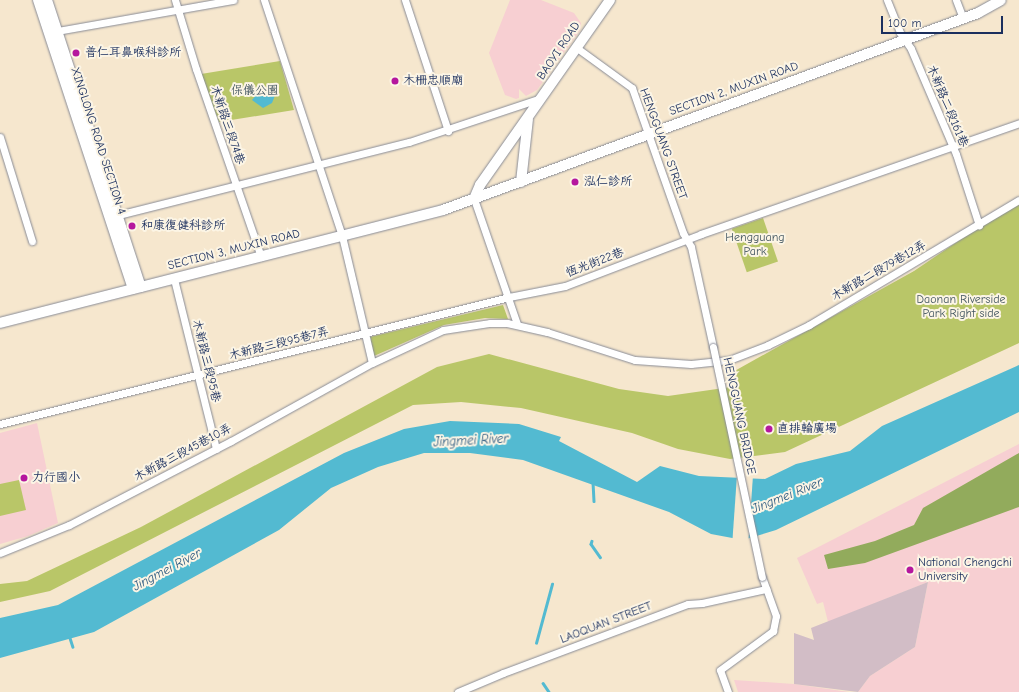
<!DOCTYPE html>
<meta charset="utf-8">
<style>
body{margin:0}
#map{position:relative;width:1019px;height:692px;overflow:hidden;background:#f6e7ce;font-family:"Comic Neue","LXGW WenKai TC",sans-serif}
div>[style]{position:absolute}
.built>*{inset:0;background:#f7cfd2}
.industrial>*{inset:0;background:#d2bdc6}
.green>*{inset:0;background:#b9c668;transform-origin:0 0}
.forest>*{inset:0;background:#92ab5c}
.water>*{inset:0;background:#53bad1}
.pier>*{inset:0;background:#f6e7ce;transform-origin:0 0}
.stream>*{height:2.5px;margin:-1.25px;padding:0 1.25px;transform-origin:1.25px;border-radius:1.25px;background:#53bad1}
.roads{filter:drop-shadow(0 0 1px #888b96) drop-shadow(0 0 1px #888b96)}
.street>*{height:7px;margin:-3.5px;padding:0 3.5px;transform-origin:3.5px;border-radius:3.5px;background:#fff}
.secondary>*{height:10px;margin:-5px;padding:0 5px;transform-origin:5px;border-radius:5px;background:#fff}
.bridges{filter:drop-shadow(0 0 1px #888b96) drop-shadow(0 0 1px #888b96)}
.street-bridge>*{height:7px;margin:-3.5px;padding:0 3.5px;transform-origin:3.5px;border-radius:3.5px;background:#fff}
.dots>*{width:11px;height:11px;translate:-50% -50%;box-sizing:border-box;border:2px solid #fcf5e5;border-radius:50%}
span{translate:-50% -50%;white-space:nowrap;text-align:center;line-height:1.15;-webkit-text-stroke:4px #fcf5e5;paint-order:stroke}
.street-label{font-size:12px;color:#1b2f5e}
.poi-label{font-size:12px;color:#1b2f5e}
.left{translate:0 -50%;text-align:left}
.park-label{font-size:12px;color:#425560}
.water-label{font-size:13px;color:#2c5980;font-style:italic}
.scale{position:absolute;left:881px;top:16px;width:122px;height:18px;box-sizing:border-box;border:2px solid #1b2f5e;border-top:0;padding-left:5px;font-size:12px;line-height:14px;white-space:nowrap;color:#1b2f5e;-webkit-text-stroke:3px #fcf5e5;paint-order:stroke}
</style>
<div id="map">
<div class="built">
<div style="clip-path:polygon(510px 0,541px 0,574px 13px,581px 23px,580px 30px,537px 90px,526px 96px,519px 89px,519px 98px,516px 99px,505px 95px,489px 53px)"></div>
<div style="clip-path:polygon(37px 423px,58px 523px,28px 536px,0 544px,0 433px)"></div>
<div style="clip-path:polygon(1019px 444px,1019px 692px,858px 692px,870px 676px,915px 647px,928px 582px,828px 622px,823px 602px,817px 604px,797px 558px)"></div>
<div style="clip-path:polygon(734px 680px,794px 684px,849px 692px,738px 692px)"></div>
</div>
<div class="industrial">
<div style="clip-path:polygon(928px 582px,915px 647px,870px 676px,858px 692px,794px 684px,794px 633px,814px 640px,811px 628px)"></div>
</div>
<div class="green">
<div style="clip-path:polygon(280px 61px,294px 110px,219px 122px,201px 74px)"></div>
<div style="clip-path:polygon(1019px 200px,1019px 343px,785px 452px,730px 459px,678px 449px,632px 433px,521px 408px,461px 402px,413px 405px,50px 591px,0 602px,0 584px,27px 581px,141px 527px,437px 367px,489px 354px,619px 389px,668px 396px,738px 386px,731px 373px,914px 271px)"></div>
<div style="left:763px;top:218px;width:46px;height:33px;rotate:71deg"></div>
<div style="clip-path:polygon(503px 305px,508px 319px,485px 318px,444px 325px,374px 356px,370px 337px)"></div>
<div style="clip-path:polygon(19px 480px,26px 510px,0 516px,0 484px)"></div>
</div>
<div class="forest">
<div style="clip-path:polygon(1019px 453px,1019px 507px,865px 563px,828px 569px,824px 555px,875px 541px,914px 525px,923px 508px)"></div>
</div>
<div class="water">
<div style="clip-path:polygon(262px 88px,276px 93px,272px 103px,263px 108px,252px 100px)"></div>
<div style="clip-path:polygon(1019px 365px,1019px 412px,776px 530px,743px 540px,711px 534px,669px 512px,523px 460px,470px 453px,424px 453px,378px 467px,331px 488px,279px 530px,94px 632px,0 658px,0 618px,58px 605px,344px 453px,404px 429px,450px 421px,519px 424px,561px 437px,559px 441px,637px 482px,660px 466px,699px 476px,765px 479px,796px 464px,850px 451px,882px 426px)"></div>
</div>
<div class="pier">
<div style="left:737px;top:475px;width:16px;height:66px;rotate:4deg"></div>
</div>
<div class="stream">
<div style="left:593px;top:482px;width:19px;rotate:87deg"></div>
<div style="left:592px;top:541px;width:3px;rotate:108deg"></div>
<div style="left:591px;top:544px;width:16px;rotate:55deg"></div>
<div style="left:70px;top:638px;width:9px;rotate:72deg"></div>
<div style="left:536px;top:643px;width:61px;rotate:-74.8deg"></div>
<div style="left:543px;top:683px;width:11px;rotate:56deg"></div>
</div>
<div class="roads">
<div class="street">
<div style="left:175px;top:0;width:72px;rotate:73.1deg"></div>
<div style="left:196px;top:69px;width:199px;rotate:70.9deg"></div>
<div style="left:264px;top:0;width:249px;rotate:71.7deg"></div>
<div style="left:342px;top:236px;width:130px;rotate:76.7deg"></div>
<div style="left:405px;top:0;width:138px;rotate:71.8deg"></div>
<div style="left:887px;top:0;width:35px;rotate:68deg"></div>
<div style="left:900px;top:33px;width:19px;rotate:55deg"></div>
<div style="left:911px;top:49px;width:114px;rotate:66.8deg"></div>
<div style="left:956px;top:154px;width:75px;rotate:72.1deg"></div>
<div style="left:956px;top:0;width:19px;rotate:69deg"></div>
<div style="left:57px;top:31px;width:179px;rotate:-10deg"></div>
<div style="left:577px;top:48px;width:68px;rotate:36deg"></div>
<div style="left:632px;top:88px;width:154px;rotate:70.6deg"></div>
<div style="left:683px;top:233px;width:16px;rotate:60deg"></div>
<div style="left:691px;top:247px;width:102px;rotate:77.6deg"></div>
<div style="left:0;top:137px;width:109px;rotate:72.9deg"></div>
<div style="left:474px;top:199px;width:132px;rotate:71deg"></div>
<div style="left:118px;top:215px;width:300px;rotate:-14.1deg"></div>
<div style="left:409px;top:142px;width:139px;rotate:-18.4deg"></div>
<div style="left:174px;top:279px;width:175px;rotate:76.1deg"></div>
<div style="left:0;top:424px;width:525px;rotate:-14.01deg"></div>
<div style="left:509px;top:297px;width:57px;rotate:-11.1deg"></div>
<div style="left:565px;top:286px;width:146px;rotate:-20.9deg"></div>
<div style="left:701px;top:234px;width:337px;rotate:-19.2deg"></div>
<div style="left:0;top:553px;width:74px;rotate:-22.1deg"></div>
<div style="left:69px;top:525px;width:182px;rotate:-27.4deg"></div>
<div style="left:231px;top:441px;width:161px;rotate:-29deg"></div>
<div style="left:372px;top:363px;width:78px;rotate:-24.9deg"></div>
<div style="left:443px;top:330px;width:48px;rotate:-8.5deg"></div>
<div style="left:490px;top:323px;width:17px"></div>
<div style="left:507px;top:323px;width:41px;rotate:12.7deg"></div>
<div style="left:547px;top:332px;width:92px;rotate:17.7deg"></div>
<div style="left:635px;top:360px;width:56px;rotate:4.1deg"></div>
<div style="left:691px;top:364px;width:38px;rotate:-6deg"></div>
<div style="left:729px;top:360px;width:42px;rotate:-21deg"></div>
<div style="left:768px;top:345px;width:46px;rotate:-26deg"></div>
<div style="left:809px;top:325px;width:244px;rotate:-30.8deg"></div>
<div style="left:458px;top:692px;width:49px;rotate:-22.9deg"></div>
<div style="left:503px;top:673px;width:197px;rotate:-20.5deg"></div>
<div style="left:688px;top:604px;width:14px;rotate:-4deg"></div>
<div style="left:702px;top:603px;width:66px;rotate:-12.3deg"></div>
<div style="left:728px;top:692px;width:23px;rotate:-110deg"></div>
<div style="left:720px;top:670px;width:66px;rotate:-36.3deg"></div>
<div style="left:773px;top:631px;width:15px;rotate:-79deg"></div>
<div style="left:776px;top:616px;width:41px;rotate:-109.7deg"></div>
</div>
<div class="secondary">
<div style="left:38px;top:0;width:304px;rotate:71.8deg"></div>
<div style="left:47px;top:0;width:302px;rotate:71.9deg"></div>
<div style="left:521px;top:182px;width:63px;rotate:-83.7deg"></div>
<div style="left:474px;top:199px;width:15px;rotate:-67deg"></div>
<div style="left:480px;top:185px;width:226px;rotate:-54.9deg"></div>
<div style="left:0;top:323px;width:457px;rotate:-14.3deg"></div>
<div style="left:443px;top:210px;width:570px;rotate:-20.21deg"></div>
<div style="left:978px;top:13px;width:26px;rotate:-29deg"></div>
</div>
</div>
<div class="bridges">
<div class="street-bridge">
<div style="left:713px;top:347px;width:235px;rotate:78deg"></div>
</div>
</div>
<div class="dots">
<div style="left:76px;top:53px;background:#b5179e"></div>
<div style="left:395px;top:81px;background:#b5179e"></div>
<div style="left:575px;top:182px;background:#b5179e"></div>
<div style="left:132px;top:226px;background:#b5179e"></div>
<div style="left:769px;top:429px;background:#b5179e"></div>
<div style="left:24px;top:478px;background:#b5179e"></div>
<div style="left:910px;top:570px;background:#b5179e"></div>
</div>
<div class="street-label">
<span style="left:559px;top:51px;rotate:-56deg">BAOYI ROAD</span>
<span style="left:734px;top:89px;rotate:-20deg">SECTION 2, MUXIN ROAD</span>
<span style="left:947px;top:106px;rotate:67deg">木新路二段161巷</span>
<span style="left:227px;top:125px;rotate:71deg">木新路三段74巷</span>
<span style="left:98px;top:141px;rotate:72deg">XINGLONG ROAD SECTION 4</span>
<span style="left:663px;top:144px;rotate:70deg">HENGGUANG STREET</span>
<span style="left:234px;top:250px;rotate:-14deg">SECTION 3, MUXIN ROAD</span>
<span style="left:595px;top:263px;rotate:-21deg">恆光街22巷</span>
<span style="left:879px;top:271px;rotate:-30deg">木新路二段79巷12弄</span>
<span style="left:279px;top:344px;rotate:-14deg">木新路三段95巷7弄</span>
<span style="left:206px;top:361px;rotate:76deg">木新路三段95巷</span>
<span style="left:739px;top:416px;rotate:78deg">HENGGUANG BRIDGE</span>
<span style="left:183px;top:453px;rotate:-28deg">木新路三段45巷10弄</span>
<span style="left:606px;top:623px;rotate:-21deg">LAOQUAN STREET</span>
</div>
<div class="poi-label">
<span class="left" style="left:85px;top:53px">普仁耳鼻喉科診所</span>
<span class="left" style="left:403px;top:81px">木柵忠順廟</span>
<span class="left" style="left:584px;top:182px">泓仁診所</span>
<span class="left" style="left:141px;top:226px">和康復健科診所</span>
<span class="left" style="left:777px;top:429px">直排輪廣場</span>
<span class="left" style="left:32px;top:478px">力行國小</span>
<span class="left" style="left:918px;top:570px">National Chengchi<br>University</span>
</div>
<div class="park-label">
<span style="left:255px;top:91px">保儀公園</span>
<span style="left:755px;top:245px">Hengguang<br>Park</span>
<span style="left:961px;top:307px">Daonan Riverside<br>Park Right side</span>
</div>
<div class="water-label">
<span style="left:471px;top:441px;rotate:-3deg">Jingmei River</span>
<span style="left:787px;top:496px;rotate:-22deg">Jingmei River</span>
<span style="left:167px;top:570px;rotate:-28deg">Jingmei River</span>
</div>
<div class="scale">100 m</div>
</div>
